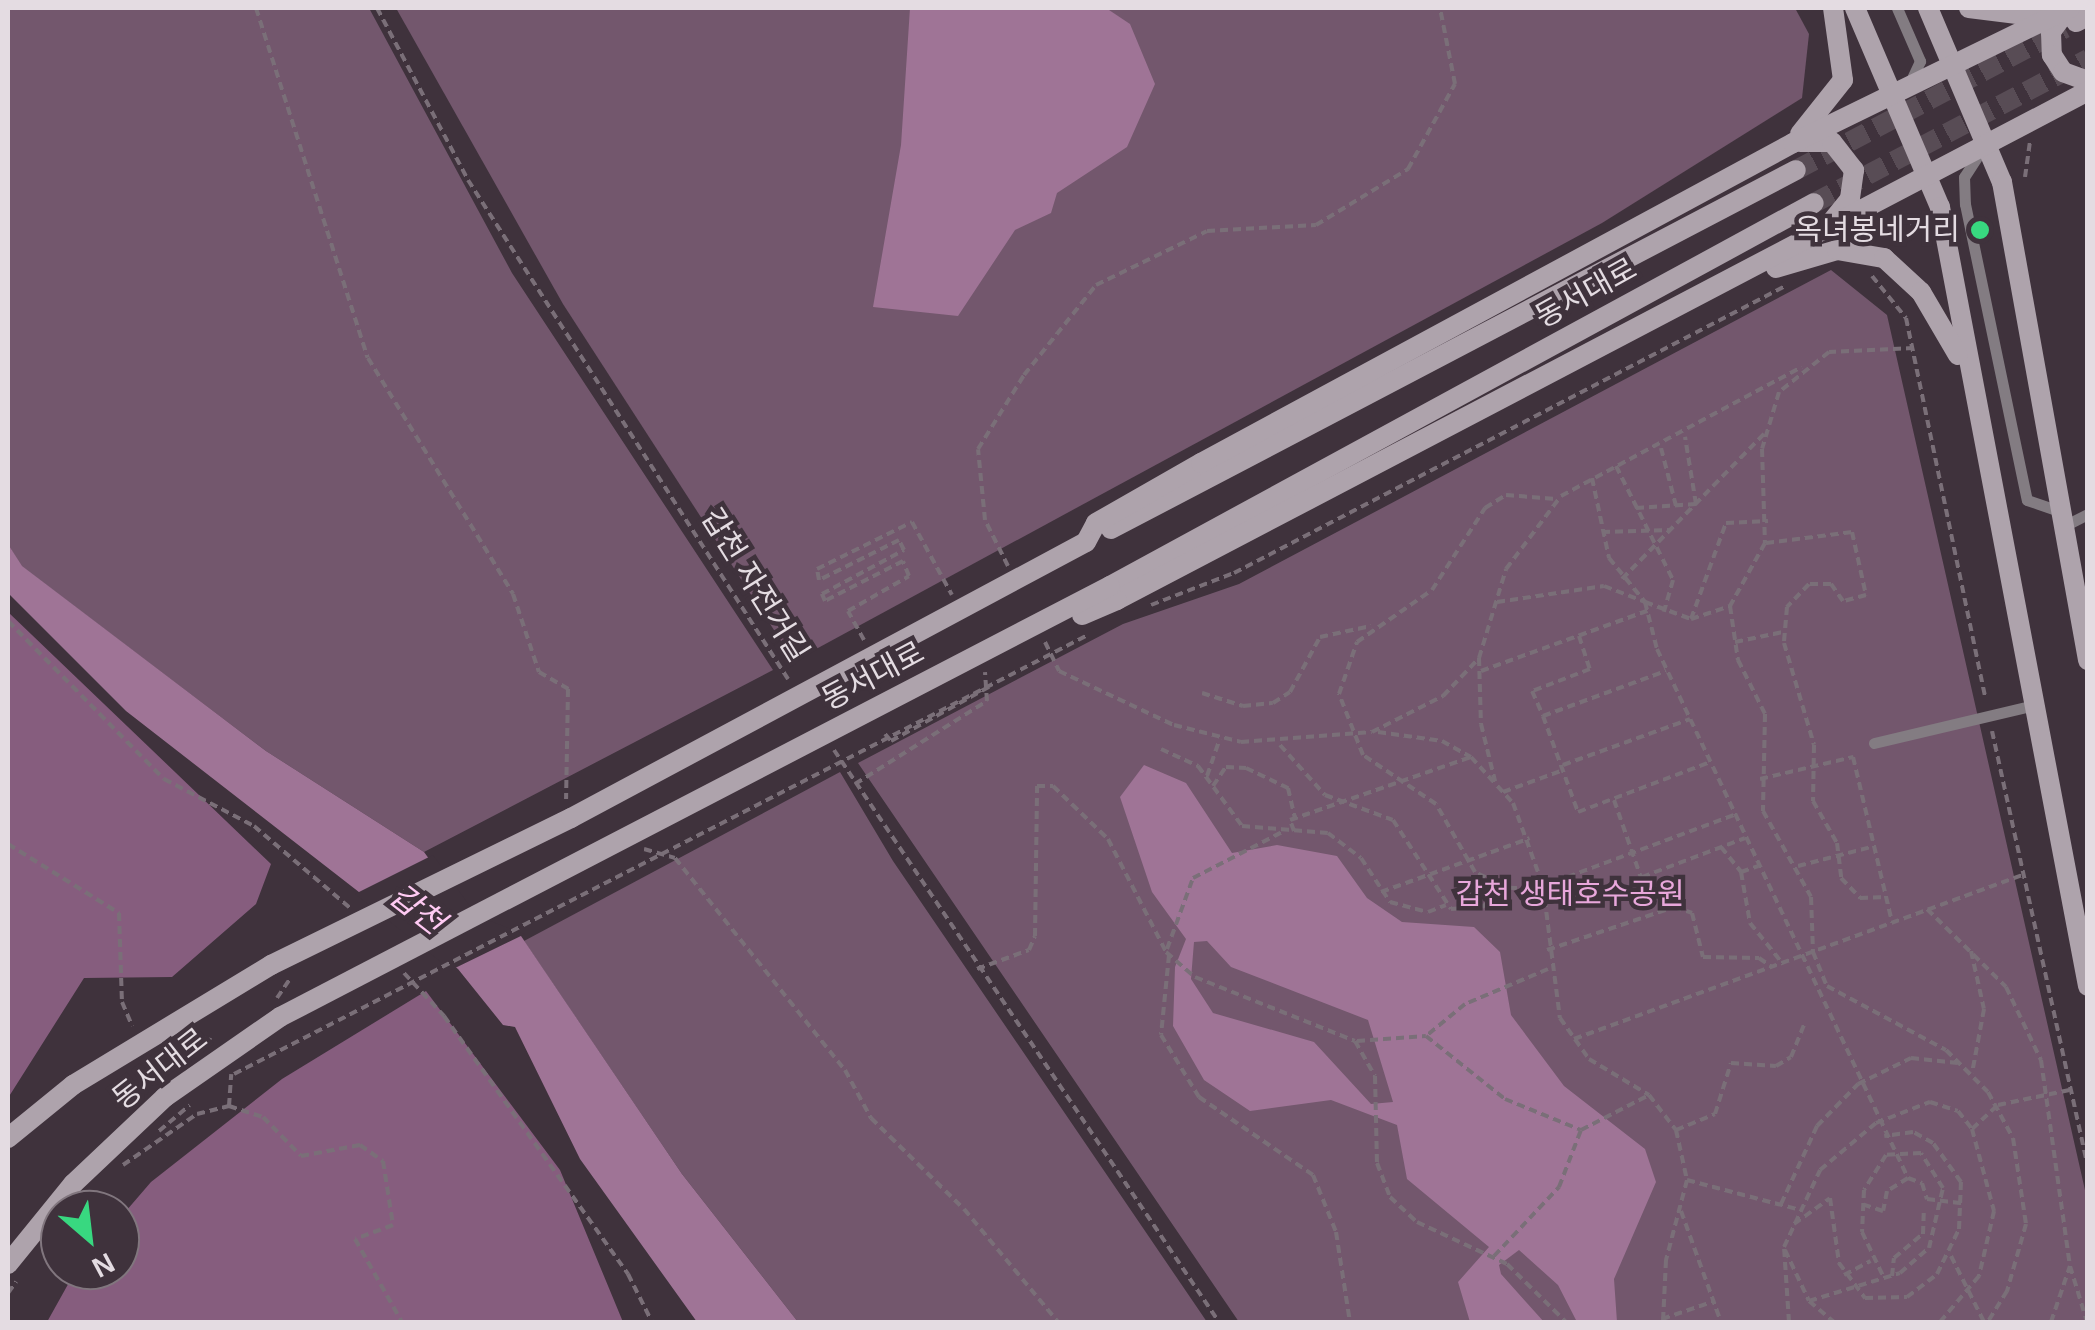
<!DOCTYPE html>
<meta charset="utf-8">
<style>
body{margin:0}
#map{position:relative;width:2095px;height:1330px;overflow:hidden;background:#3f323c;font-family:Helvetica,"Noto Sans KR",sans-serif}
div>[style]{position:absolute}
.green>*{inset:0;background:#73576d}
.forest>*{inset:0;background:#865d7e}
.water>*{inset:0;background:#9f7496}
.pier>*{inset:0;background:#3f323c}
.secondary-tunnel>*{height:20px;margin-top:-10px;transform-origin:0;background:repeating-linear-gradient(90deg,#584c55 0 20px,transparent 0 30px)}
.path>*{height:4px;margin-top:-2px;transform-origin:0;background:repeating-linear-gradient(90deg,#7a6f78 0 8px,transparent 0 13px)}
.lane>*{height:11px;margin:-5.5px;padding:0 5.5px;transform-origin:5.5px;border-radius:5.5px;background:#837c82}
.secondary>*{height:20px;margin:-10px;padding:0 10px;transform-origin:10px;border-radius:10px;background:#aea3ac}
.path-bridge>*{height:4px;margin-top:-2px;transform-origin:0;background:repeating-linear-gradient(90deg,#7a6f78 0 8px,transparent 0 13px)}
.secondary-bridge>*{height:20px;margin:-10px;padding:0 10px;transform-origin:10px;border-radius:10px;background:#aea3ac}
.dots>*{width:28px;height:28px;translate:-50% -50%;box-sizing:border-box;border:5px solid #3f323c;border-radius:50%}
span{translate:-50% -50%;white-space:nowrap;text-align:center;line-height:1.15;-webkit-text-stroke:9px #3f323c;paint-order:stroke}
.poi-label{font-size:30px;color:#e4dce2}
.right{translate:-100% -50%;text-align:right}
.street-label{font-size:30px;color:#e4dce2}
.park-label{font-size:30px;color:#e8a7db}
.water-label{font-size:32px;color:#ffcaf3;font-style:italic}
.frame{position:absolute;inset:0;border:10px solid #e4dce2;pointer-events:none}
.north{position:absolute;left:40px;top:1190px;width:100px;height:100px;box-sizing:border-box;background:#3f323c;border:2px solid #81767e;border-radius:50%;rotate:152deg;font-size:28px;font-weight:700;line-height:40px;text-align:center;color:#e4dce2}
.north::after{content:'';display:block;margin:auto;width:35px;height:45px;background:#38d880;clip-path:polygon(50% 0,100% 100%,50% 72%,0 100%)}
</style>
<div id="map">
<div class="green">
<div style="clip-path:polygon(8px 8px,369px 8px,512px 273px,773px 670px,424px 852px,266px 751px,21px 566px,8px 544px)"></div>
<div style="clip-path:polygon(396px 8px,1795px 8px,1809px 34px,1802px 98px,1602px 223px,794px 661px,563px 304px)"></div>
<div style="clip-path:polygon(1831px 270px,1887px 315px,2087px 1199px,2087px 1322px,1239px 1322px,858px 763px,1123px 624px,1239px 584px)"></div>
<div style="clip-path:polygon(840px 772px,893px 861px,1207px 1322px,798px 1322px,682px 1174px,524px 941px)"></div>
</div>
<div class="forest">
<div style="clip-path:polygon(8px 612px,271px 864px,256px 904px,172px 977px,84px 978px,8px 1098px)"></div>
<div style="clip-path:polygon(426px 991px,560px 1170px,623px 1322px,47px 1322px,76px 1270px,120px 1270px,120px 1218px,151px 1182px,282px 1079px)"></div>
</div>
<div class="water">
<div style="clip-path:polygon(910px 8px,1106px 8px,1130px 24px,1155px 84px,1127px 147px,1057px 193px,1051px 213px,1015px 230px,958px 316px,873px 307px,901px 145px)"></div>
<div style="clip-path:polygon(8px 544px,22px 566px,266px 751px,424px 852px,474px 920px,521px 936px,682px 1174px,798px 1322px,697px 1322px,580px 1159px,515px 1027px,503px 1025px,458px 969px,126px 711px,8px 593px)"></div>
<div style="clip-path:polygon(evenodd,1144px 765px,1186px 783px,1232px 853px,1277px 845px,1337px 856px,1367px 898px,1402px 922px,1474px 927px,1500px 952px,1511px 1015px,1564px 1086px,1645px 1149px,1656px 1182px,1614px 1279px,1617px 1322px,1577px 1322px,1558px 1285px,1519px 1250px,1499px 1265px,1501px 1274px,1544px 1322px,1470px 1322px,1458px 1282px,1489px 1247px,1407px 1179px,1397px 1125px,1331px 1100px,1250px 1111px,1204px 1080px,1173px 1026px,1175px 967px,1186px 939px,1152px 892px,1120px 797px,1144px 765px,1207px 941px,1231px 967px,1368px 1020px,1393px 1102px,1371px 1104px,1314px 1042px,1213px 1013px,1191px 979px,1194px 942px,1207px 941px)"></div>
</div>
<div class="pier">
<div style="clip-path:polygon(433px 855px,477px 916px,525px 934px,451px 970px,355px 894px)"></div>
</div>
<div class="secondary-tunnel">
<div style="left:1796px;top:170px;width:304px;rotate:-27.8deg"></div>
<div style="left:1814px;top:203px;width:310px;rotate:-27.7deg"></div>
</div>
<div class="path">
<div style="left:256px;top:8px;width:367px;rotate:72.3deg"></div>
<div style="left:368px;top:358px;width:277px;rotate:58.4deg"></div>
<div style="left:513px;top:594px;width:82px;rotate:71.6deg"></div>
<div style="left:539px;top:672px;width:34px;rotate:30deg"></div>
<div style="left:568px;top:689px;width:110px;rotate:91deg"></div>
<div style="left:377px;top:8px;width:195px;rotate:62.1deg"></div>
<div style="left:468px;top:180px;width:593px;rotate:57.33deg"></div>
<div style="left:2025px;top:177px;width:37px;rotate:-82deg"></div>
<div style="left:1898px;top:230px;width:20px;rotate:-30deg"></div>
<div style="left:1892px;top:242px;width:30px;rotate:-78deg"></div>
<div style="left:1872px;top:276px;width:54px;rotate:51deg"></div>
<div style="left:1906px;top:318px;width:386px;rotate:78.2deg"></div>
<div style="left:1914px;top:348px;width:85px;rotate:177.3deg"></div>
<div style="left:1829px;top:352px;width:64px;rotate:141.3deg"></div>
<div style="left:1779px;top:392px;width:59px;rotate:106.6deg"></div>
<div style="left:1762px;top:449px;width:94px;rotate:88.2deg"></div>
<div style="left:1765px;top:543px;width:72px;rotate:119.1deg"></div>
<div style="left:1730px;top:606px;width:55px;rotate:81.6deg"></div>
<div style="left:1738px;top:660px;width:60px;rotate:63.4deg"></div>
<div style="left:1765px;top:714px;width:97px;rotate:91.2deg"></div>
<div style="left:1763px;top:811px;width:98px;rotate:60.8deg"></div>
<div style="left:1811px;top:897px;width:55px;rotate:87.9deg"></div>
<div style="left:1813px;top:952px;width:37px;rotate:68deg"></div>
<div style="left:1827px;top:986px;width:135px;rotate:28.3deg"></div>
<div style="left:1946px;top:1050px;width:59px;rotate:45deg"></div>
<div style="left:1988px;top:1092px;width:52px;rotate:61.5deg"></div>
<div style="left:2013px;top:1138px;width:87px;rotate:81.4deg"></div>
<div style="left:2026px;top:1224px;width:70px;rotate:105.8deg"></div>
<div style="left:2007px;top:1291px;width:36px;rotate:122deg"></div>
<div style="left:1661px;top:448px;width:60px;rotate:75.5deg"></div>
<div style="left:1616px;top:466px;width:127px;rotate:63.4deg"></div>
<div style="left:1673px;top:580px;width:33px;rotate:106deg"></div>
<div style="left:1592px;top:478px;width:82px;rotate:78deg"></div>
<div style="left:1609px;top:558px;width:57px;rotate:50.7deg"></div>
<div style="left:1645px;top:602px;width:49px;rotate:20.3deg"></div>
<div style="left:1691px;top:619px;width:41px;rotate:-18.4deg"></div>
<div style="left:1636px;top:508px;width:60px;rotate:-3.8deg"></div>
<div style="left:1696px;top:504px;width:68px;rotate:-99.3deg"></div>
<div style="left:1602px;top:532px;width:69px;rotate:-1.7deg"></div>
<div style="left:1766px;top:543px;width:87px;rotate:-7.3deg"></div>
<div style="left:1852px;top:532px;width:65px;rotate:77.5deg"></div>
<div style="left:1866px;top:595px;width:24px;rotate:165deg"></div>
<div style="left:1843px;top:601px;width:21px;rotate:-125deg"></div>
<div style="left:1831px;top:584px;width:22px;rotate:180deg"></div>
<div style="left:1809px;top:584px;width:32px;rotate:134deg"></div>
<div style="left:1787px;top:607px;width:36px;rotate:95deg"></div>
<div style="left:1784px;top:643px;width:106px;rotate:73.6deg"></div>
<div style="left:1814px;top:745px;width:56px;rotate:91deg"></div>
<div style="left:1813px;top:801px;width:48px;rotate:60.3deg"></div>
<div style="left:1837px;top:843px;width:35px;rotate:83deg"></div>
<div style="left:1841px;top:878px;width:28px;rotate:46deg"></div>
<div style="left:1860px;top:898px;width:26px;rotate:-2deg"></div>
<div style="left:1008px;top:566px;width:51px;rotate:-116.6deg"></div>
<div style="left:985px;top:520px;width:71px;rotate:-95.6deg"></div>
<div style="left:978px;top:449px;width:87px;rotate:-58.1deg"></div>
<div style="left:1024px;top:375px;width:115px;rotate:-51.3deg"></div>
<div style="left:1096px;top:285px;width:123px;rotate:-25.9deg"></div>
<div style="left:1207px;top:231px;width:109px;rotate:-3.2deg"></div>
<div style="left:1316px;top:225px;width:108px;rotate:-31.3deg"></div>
<div style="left:1408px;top:169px;width:97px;rotate:-61.1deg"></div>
<div style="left:1455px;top:84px;width:77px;rotate:-101.2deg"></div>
<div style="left:1622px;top:579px;width:203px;rotate:-45.6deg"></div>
<div style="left:1497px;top:602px;width:108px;rotate:-8.5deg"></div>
<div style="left:1604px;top:586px;width:44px;rotate:21.3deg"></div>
<div style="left:1645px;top:602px;width:49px;rotate:75.7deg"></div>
<div style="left:1657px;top:649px;width:586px;rotate:64.62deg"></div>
<div style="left:1908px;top:1178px;width:25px;rotate:148deg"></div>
<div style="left:1887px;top:1191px;width:20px;rotate:101deg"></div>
<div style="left:1883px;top:1211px;width:22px;rotate:-162deg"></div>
<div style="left:1151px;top:605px;width:89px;rotate:-21.1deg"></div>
<div style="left:1234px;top:573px;width:621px;rotate:-27.51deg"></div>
<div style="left:1691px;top:619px;width:102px;rotate:-70deg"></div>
<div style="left:1726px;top:523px;width:42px;rotate:-2.7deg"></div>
<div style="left:8px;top:621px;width:222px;rotate:45.4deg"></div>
<div style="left:164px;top:779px;width:102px;rotate:27.6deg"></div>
<div style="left:254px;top:826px;width:126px;rotate:40.5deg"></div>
<div style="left:1579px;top:636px;width:35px;rotate:72deg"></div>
<div style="left:1590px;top:669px;width:62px;rotate:159.2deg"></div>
<div style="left:1532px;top:691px;width:27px;rotate:66deg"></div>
<div style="left:1543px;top:716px;width:131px;rotate:-20.1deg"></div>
<div style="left:864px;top:640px;width:33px;rotate:-119deg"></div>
<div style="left:848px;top:611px;width:70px;rotate:-29.8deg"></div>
<div style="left:909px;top:576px;width:16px;rotate:-112deg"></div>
<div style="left:903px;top:561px;width:88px;rotate:152.9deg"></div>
<div style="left:825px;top:601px;width:8px;rotate:-113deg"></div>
<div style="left:822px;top:594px;width:93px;rotate:-28.2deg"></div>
<div style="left:904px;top:550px;width:11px;rotate:-117deg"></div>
<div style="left:899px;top:540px;width:89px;rotate:153.4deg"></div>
<div style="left:819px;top:580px;width:11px;rotate:-100deg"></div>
<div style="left:817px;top:569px;width:106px;rotate:-26.3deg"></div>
<div style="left:912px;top:522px;width:83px;rotate:61.3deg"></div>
<div style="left:1045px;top:642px;width:32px;rotate:64deg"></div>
<div style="left:1059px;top:671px;width:127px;rotate:25.2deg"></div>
<div style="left:1174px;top:725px;width:69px;rotate:14.2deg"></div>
<div style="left:1241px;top:742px;width:131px;rotate:-4.4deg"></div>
<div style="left:1372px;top:732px;width:80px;rotate:-26.9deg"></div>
<div style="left:1443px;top:696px;width:52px;rotate:-46.5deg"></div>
<div style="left:1479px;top:658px;width:93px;rotate:-73.1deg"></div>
<div style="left:1506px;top:569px;width:91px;rotate:-53deg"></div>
<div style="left:1561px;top:496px;width:273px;rotate:-28.2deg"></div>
<div style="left:1735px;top:642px;width:49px;rotate:-11.8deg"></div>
<div style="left:1479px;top:658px;width:66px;rotate:88.3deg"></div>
<div style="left:1481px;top:724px;width:59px;rotate:76.2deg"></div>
<div style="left:1481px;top:671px;width:177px;rotate:-19.9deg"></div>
<div style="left:1202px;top:693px;width:43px;rotate:17.6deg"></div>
<div style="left:1243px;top:706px;width:30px;rotate:-6deg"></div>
<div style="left:1273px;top:703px;width:20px;rotate:-33deg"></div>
<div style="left:1290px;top:692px;width:63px;rotate:-61.4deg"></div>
<div style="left:1320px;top:637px;width:52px;rotate:-12.2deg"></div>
<div style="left:1543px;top:716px;width:102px;rotate:70deg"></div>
<div style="left:1578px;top:812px;width:141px;rotate:-20.7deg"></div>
<div style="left:1992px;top:731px;width:445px;rotate:77.6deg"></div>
<div style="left:1378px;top:732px;width:65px;rotate:8deg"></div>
<div style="left:1442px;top:741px;width:33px;rotate:29deg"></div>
<div style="left:1471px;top:757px;width:62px;rotate:47.6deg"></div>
<div style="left:1513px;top:803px;width:88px;rotate:70.1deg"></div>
<div style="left:1543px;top:886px;width:133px;rotate:82.7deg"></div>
<div style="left:1560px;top:1018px;width:50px;rotate:54.7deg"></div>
<div style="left:1589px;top:1059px;width:70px;rotate:31deg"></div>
<div style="left:1649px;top:1095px;width:44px;rotate:52.4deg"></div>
<div style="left:1676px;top:1130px;width:51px;rotate:77.6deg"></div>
<div style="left:1687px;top:1180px;width:83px;rotate:104.7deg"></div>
<div style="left:1666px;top:1260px;width:62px;rotate:92.8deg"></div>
<div style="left:885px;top:734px;width:9px;rotate:49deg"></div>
<div style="left:891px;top:741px;width:112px;rotate:-28.9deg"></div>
<div style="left:1280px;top:745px;width:67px;rotate:48deg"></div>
<div style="left:1325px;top:795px;width:72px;rotate:20.2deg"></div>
<div style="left:1393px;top:820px;width:106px;rotate:56.9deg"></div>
<div style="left:1451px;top:909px;width:31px;rotate:-4deg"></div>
<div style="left:1482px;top:907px;width:33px;rotate:-35deg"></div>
<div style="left:1161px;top:749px;width:41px;rotate:24.7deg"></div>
<div style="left:1198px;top:766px;width:74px;rotate:53.7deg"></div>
<div style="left:1242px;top:826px;width:86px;rotate:4.7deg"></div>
<div style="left:1328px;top:833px;width:41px;rotate:37.1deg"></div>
<div style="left:1361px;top:858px;width:53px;rotate:56.6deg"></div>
<div style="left:1390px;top:902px;width:39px;rotate:15deg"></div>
<div style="left:1428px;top:912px;width:19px;rotate:-21deg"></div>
<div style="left:834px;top:750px;width:689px;rotate:56.06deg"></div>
<div style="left:1563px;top:765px;width:135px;rotate:-19.9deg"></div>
<div style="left:1207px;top:776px;width:39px;rotate:-71deg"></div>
<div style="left:1760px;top:779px;width:96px;rotate:-13.3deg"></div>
<div style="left:1853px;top:757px;width:170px;rotate:76.7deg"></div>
<div style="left:855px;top:784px;width:156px;rotate:-32.2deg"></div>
<div style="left:987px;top:701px;width:29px;rotate:-94deg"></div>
<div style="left:1213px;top:786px;width:23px;rotate:-56deg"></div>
<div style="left:1226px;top:767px;width:20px;rotate:3deg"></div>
<div style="left:1246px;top:768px;width:47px;rotate:25.5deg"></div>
<div style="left:1288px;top:788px;width:32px;rotate:77deg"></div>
<div style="left:1503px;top:792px;width:64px;rotate:-20.1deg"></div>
<div style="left:1614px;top:800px;width:115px;rotate:70.8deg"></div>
<div style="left:1294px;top:831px;width:12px;rotate:-110deg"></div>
<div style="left:1290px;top:820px;width:192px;rotate:-19.2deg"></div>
<div style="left:8px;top:844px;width:131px;rotate:31.9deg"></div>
<div style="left:119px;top:913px;width:89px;rotate:88.1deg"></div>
<div style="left:122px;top:1002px;width:26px;rotate:67deg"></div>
<div style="left:1721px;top:847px;width:32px;rotate:51deg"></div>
<div style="left:1741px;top:872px;width:52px;rotate:80deg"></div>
<div style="left:1750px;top:923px;width:53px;rotate:51.2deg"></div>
<div style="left:644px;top:849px;width:32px;rotate:16deg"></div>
<div style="left:675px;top:858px;width:272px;rotate:51.3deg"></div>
<div style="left:845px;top:1070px;width:55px;rotate:61.6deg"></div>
<div style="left:871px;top:1118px;width:130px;rotate:44.4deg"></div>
<div style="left:964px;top:1209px;width:147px;rotate:50.2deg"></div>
<div style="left:1798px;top:866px;width:75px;rotate:-14.6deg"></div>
<div style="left:1741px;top:872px;width:18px;rotate:-19deg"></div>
<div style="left:1642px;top:877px;width:110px;rotate:-20.7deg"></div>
<div style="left:1543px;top:886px;width:204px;rotate:-20.4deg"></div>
<div style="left:1543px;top:889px;width:34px;rotate:-178deg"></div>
<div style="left:1509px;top:888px;width:38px;rotate:-155deg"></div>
<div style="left:1475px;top:872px;width:78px;rotate:-119.8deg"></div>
<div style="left:1436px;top:804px;width:88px;rotate:-146.1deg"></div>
<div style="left:1363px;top:755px;width:66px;rotate:-111.5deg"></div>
<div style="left:1339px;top:694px;width:55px;rotate:-70.9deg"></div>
<div style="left:1357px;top:642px;width:91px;rotate:-34.7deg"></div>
<div style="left:1432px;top:590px;width:98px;rotate:-57.1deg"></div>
<div style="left:1485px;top:508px;width:25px;rotate:-32deg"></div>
<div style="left:1506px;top:495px;width:50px;rotate:4.6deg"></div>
<div style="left:1381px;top:892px;width:158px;rotate:-19.9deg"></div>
<div style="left:1927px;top:909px;width:111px;rotate:44.6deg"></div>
<div style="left:2006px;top:987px;width:81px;rotate:64.4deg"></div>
<div style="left:2041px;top:1060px;width:208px;rotate:82deg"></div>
<div style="left:2070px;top:1266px;width:59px;rotate:73.1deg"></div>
<div style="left:1167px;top:949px;width:76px;rotate:-69.9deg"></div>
<div style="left:1193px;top:878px;width:100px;rotate:-27.3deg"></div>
<div style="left:1547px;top:950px;width:134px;rotate:-18.7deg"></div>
<div style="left:1674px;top:907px;width:19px;rotate:18deg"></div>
<div style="left:1692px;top:913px;width:45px;rotate:76deg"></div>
<div style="left:1703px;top:957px;width:56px;rotate:1deg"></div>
<div style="left:1759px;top:958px;width:16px;rotate:35deg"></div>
<div style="left:1971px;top:951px;width:59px;rotate:77.4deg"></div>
<div style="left:1984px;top:1009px;width:65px;rotate:100.6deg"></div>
<div style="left:1169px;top:955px;width:80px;rotate:95.7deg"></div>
<div style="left:1161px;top:1035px;width:73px;rotate:58.5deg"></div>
<div style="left:1199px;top:1097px;width:138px;rotate:34.4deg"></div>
<div style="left:1313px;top:1175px;width:61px;rotate:68deg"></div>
<div style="left:1336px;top:1232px;width:91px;rotate:81.2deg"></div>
<div style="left:977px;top:969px;width:55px;rotate:-20.1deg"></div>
<div style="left:1029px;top:950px;width:15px;rotate:-67deg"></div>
<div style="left:1035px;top:936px;width:150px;rotate:-89.2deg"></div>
<div style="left:1037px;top:786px;width:16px"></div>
<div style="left:1053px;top:786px;width:76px;rotate:43.9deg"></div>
<div style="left:1108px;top:839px;width:127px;rotate:62.8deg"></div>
<div style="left:1166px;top:952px;width:38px;rotate:41deg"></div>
<div style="left:1195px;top:977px;width:172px;rotate:21.8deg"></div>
<div style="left:1355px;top:1041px;width:40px;rotate:60.3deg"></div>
<div style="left:1375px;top:1076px;width:87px;rotate:88.7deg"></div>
<div style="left:1377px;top:1163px;width:36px;rotate:69deg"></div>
<div style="left:1390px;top:1197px;width:37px;rotate:43deg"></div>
<div style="left:1417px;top:1222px;width:99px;rotate:25deg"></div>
<div style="left:1507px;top:1264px;width:83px;rotate:44.5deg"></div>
<div style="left:1548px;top:969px;width:90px;rotate:157.1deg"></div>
<div style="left:1465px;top:1004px;width:50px;rotate:140.6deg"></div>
<div style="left:1426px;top:1036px;width:101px;rotate:38.6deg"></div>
<div style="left:1505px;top:1099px;width:82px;rotate:22.2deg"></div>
<div style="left:404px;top:973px;width:59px;rotate:47.1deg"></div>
<div style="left:444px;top:1016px;width:317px;rotate:54.5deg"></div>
<div style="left:628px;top:1274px;width:54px;rotate:63.4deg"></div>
<div style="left:277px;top:998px;width:25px;rotate:-56deg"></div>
<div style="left:191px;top:1035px;width:21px;rotate:14deg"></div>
<div style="left:1574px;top:1039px;width:480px;rotate:-20.1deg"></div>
<div style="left:1357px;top:1041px;width:69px;rotate:-4.1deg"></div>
<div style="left:229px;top:1106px;width:36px;rotate:18deg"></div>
<div style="left:263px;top:1117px;width:54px;rotate:45.7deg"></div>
<div style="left:301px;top:1156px;width:60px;rotate:-10.6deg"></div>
<div style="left:360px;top:1145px;width:28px;rotate:35deg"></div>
<div style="left:383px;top:1161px;width:65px;rotate:81.1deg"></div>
<div style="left:393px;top:1225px;width:40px;rotate:159.8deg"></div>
<div style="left:355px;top:1239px;width:95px;rotate:60.5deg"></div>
<div style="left:1972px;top:1129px;width:35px;rotate:-43deg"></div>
<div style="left:1998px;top:1105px;width:73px;rotate:-11.9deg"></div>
<div style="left:1676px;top:1130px;width:42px;rotate:-22.3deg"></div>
<div style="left:1715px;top:1114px;width:53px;rotate:-72.6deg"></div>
<div style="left:1731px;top:1063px;width:45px;rotate:3.8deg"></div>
<div style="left:1776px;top:1066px;width:17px;rotate:-31deg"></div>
<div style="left:1791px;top:1057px;width:35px;rotate:-68deg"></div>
<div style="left:123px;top:1165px;width:90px;rotate:-34.6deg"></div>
<div style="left:197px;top:1114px;width:33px;rotate:-14deg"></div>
<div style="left:229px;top:1106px;width:32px;rotate:-86deg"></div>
<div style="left:1908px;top:1178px;width:15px;rotate:20deg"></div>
<div style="left:1922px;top:1183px;width:17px;rotate:73deg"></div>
<div style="left:1927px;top:1199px;width:35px;rotate:7deg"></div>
<div style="left:1687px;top:1180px;width:114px;rotate:14.8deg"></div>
<div style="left:1781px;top:1204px;width:86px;rotate:-65.2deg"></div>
<div style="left:1817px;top:1126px;width:59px;rotate:-45.7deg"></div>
<div style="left:1858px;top:1084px;width:59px;rotate:-26.1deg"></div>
<div style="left:1911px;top:1058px;width:47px;rotate:6.1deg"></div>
<div style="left:1681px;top:1211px;width:118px;rotate:70.2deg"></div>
<div style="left:1794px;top:1224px;width:44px;rotate:-35.8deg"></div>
<div style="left:1830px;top:1198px;width:66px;rotate:82.1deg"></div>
<div style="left:1839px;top:1263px;width:44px;rotate:53.4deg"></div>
<div style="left:1865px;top:1298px;width:42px;rotate:-1.4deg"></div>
<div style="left:1907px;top:1297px;width:38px;rotate:-37deg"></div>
<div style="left:1937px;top:1274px;width:50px;rotate:-63.9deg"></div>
<div style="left:1959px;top:1229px;width:47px;rotate:-87.6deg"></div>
<div style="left:1961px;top:1182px;width:48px;rotate:-125.7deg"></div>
<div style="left:1933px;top:1143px;width:23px;rotate:-151deg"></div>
<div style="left:1913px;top:1132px;width:29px;rotate:172deg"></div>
<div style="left:1785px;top:1250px;width:56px;rotate:64.8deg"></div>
<div style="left:1809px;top:1301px;width:33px;rotate:40deg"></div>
<div style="left:1494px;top:1256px;width:95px;rotate:-46.7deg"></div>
<div style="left:1559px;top:1187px;width:61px;rotate:-68.9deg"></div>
<div style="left:1581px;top:1130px;width:76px;rotate:-27.2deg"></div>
<div style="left:1951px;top:1256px;width:74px;rotate:63.4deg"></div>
<div style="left:1844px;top:1275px;width:30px;rotate:-28deg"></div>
<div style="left:1892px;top:1276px;width:18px;rotate:-84deg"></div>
<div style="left:1894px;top:1258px;width:38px;rotate:-40deg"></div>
<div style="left:1923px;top:1234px;width:23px;rotate:-88deg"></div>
<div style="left:8px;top:1293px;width:14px;rotate:-54deg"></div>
<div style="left:1809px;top:1301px;width:95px;rotate:-17.1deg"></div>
<div style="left:1900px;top:1273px;width:38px;rotate:-41deg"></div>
<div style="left:1929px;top:1248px;width:62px;rotate:-76.9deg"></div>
<div style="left:1943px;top:1188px;width:41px;rotate:-122.2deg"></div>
<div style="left:1921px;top:1153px;width:35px;rotate:177deg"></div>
<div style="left:1886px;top:1155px;width:41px;rotate:122.2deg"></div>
<div style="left:1864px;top:1190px;width:42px;rotate:92.7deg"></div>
<div style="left:1862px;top:1232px;width:51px;rotate:64.4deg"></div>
<div style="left:1662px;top:1319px;width:53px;rotate:-18.8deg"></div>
<div style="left:1789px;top:1322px;width:75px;rotate:-93.8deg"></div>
<div style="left:1784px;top:1247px;width:85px;rotate:-64.9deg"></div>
<div style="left:1820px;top:1170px;width:73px;rotate:-40deg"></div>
<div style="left:1876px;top:1123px;width:58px;rotate:-21.3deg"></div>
<div style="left:1930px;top:1102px;width:29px;rotate:18deg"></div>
<div style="left:1958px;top:1111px;width:23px;rotate:52deg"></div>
<div style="left:1972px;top:1129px;width:85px;rotate:75deg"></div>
<div style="left:1994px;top:1211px;width:67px;rotate:103deg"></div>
<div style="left:1979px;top:1276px;width:60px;rotate:130.3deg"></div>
<div style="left:2051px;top:1322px;width:59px;rotate:-71.3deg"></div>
</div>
<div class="lane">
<div style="left:1897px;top:8px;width:58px;rotate:66.5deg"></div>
<div style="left:1920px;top:61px;width:21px;rotate:115deg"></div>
<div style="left:1979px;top:154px;width:27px;rotate:123deg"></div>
<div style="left:1964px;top:177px;width:27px;rotate:88deg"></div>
<div style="left:1965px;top:204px;width:302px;rotate:78.2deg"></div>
<div style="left:2027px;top:500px;width:34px;rotate:19deg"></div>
<div style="left:2062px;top:527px;width:29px;rotate:-27deg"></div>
<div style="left:1874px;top:743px;width:160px;rotate:-13.3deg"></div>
</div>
<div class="secondary">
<div style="left:1855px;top:8px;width:216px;rotate:66.9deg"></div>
<div style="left:1940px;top:207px;width:793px;rotate:79.24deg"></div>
<div style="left:1928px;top:8px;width:189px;rotate:67deg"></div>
<div style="left:2002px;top:182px;width:486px;rotate:79.8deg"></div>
<div style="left:1969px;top:8px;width:80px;rotate:7.2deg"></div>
<div style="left:2066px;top:11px;width:26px;rotate:126deg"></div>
<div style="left:2051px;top:32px;width:23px;rotate:88deg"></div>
<div style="left:2052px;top:55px;width:20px;rotate:57deg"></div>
<div style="left:2063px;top:72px;width:27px;rotate:20deg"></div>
<div style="left:2076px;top:22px;width:13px;rotate:-27deg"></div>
<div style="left:1800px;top:134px;width:69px;rotate:-51.5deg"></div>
<div style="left:1843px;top:80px;width:73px;rotate:-97.9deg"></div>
<div style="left:1800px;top:142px;width:32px"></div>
<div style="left:1832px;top:142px;width:36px;rotate:52deg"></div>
<div style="left:1854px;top:170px;width:29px;rotate:98deg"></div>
<div style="left:1850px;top:199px;width:28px;rotate:129deg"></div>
<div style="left:1776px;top:268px;width:64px;rotate:-16.4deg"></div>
<div style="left:1837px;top:250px;width:48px;rotate:9.7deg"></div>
<div style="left:1884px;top:258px;width:50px;rotate:42.6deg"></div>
<div style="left:1921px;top:292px;width:73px;rotate:59.6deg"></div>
<div style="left:1111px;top:529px;width:773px;rotate:-27.66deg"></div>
<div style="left:1086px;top:542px;width:21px;rotate:-62deg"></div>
<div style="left:1096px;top:523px;width:121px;rotate:-29.7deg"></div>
<div style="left:1201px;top:463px;width:673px;rotate:-28.39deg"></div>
<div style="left:1793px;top:143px;width:308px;rotate:-26deg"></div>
<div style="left:1110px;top:586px;width:801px;rotate:-28.55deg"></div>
<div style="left:1117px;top:600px;width:1096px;rotate:-27.66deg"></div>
<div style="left:8px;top:1138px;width:84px;rotate:-39.2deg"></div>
</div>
<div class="path-bridge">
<div style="left:234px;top:1074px;width:960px;rotate:-27.21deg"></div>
<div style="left:159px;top:1131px;width:40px;rotate:-40deg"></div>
</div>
<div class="secondary-bridge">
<div style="left:1082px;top:615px;width:38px;rotate:-23deg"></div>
<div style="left:73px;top:1085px;width:232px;rotate:-31.2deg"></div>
<div style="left:271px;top:965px;width:334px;rotate:-26.1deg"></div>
<div style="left:571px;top:818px;width:584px;rotate:-28.19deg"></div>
<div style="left:8px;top:1264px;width:103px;rotate:-50.9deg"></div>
<div style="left:73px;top:1184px;width:127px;rotate:-43.4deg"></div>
<div style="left:165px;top:1097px;width:140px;rotate:-34.8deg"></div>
<div style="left:280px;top:1017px;width:935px;rotate:-27.44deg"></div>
</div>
<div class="dots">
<div style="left:1980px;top:230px;background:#38d880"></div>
</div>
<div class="poi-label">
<span class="right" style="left:1960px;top:230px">옥녀봉네거리</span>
</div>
<div class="street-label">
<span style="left:1586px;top:293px;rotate:-29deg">동서대로</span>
<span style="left:755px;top:585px;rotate:58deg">갑천 자전거길</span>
<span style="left:873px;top:676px;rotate:-28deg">동서대로</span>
<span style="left:160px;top:1069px;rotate:-38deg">동서대로</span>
</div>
<div class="park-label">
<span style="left:1570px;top:894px">갑천 생태호수공원</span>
</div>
<div class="water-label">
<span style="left:417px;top:909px;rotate:38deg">갑천</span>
</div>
<div class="frame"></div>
<div class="north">N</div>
</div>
